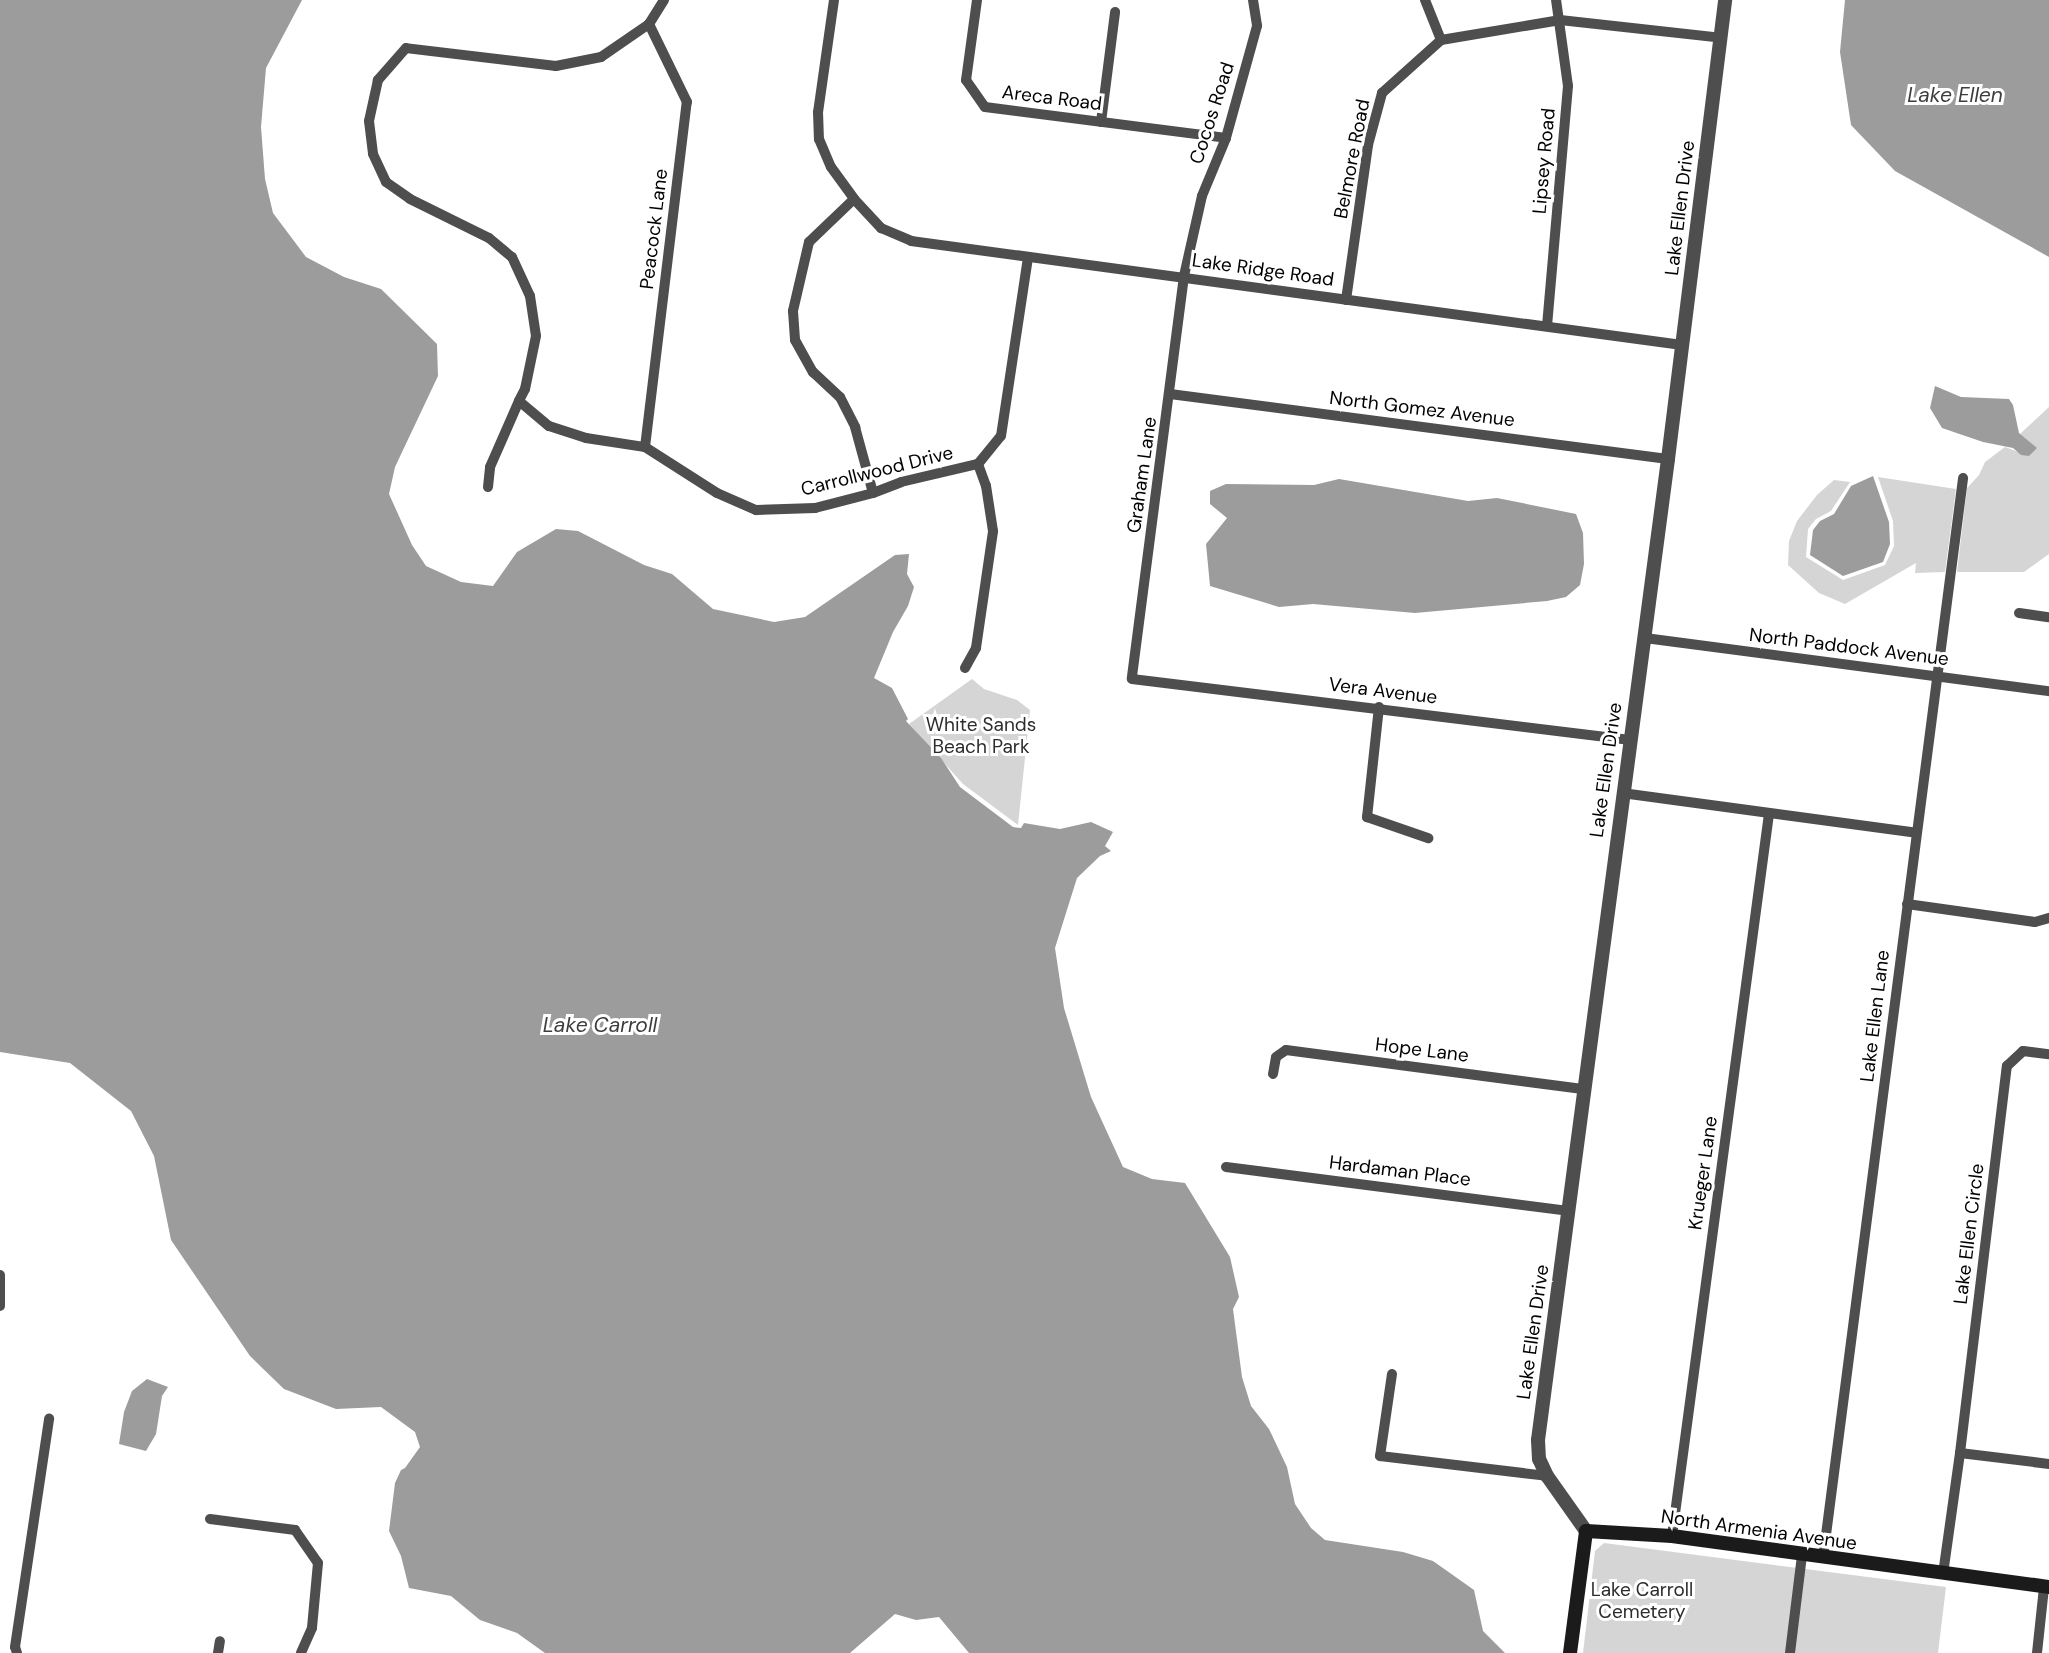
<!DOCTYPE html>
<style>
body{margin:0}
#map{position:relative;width:2049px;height:1653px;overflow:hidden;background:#fff;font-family:"DM Sans",sans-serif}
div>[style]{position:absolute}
.green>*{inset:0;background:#d5d5d5}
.water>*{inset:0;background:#9c9c9c}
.minor>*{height:10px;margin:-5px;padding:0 5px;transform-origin:5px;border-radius:5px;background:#4e4e4e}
.tertiary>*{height:14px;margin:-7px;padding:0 7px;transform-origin:7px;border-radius:7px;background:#4e4e4e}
.secondary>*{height:14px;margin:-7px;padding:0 7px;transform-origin:7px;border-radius:7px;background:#1b1b1b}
span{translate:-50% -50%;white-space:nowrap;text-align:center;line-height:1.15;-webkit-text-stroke:6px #fff;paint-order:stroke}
.street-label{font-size:19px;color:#000}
.park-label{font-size:19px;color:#2c2c2c}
.water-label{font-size:21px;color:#3d3d3d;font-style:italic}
</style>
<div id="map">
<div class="green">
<div style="clip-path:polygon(2049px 407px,2049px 554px,2024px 572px,1957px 572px,1967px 488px,1979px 475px,1985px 462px,2005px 447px,2029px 456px,2036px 448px,2020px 434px)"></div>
<div style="clip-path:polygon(1878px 477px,1956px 489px,1945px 572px,1915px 573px,1916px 563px,1845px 604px,1819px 593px,1788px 565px,1789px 541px,1797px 521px,1817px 495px,1834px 480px,1850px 482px,1831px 511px,1816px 519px,1808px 529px,1806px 557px,1843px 580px,1885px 565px,1894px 546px,1893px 521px)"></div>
<div style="clip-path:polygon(972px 679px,984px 689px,1017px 700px,1030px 710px,1018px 825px,963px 784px,909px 724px)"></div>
<div style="clip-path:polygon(1604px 1543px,1946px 1587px,1938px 1653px,1583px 1653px,1595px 1551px)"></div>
</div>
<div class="water">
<div style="clip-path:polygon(0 0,302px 0,266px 68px,261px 127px,265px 179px,273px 213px,306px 257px,344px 277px,381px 289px,437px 344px,438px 376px,395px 467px,389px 494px,412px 545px,426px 566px,461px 582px,493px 586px,517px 552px,556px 529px,578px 531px,644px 565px,672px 574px,713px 609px,774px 622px,805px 617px,895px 555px,909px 554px,907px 574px,914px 587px,908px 606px,893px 632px,874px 678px,892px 688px,908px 719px,906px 721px,941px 758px,960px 787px,1013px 827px,1021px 828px,1024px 823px,1060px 829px,1091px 822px,1113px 832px,1105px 846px,1111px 851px,1100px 856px,1077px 878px,1055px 948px,1064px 1008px,1091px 1097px,1123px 1167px,1152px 1179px,1185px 1183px,1230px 1257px,1239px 1297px,1233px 1309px,1242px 1377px,1251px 1406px,1269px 1429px,1287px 1467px,1295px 1504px,1311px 1528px,1325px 1540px,1403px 1552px,1433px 1561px,1474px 1590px,1483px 1631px,1505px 1653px,969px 1653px,939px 1617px,916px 1620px,895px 1614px,850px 1653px,545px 1653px,517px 1633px,480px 1620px,451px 1596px,409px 1588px,401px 1556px,389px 1531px,395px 1483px,401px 1470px,405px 1468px,420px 1447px,415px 1432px,381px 1407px,336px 1409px,284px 1389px,250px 1356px,171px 1240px,154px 1156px,131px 1111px,70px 1063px,0 1052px)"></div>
<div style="clip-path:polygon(1845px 0,2049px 0,2049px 257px,1895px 171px,1851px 125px,1840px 52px)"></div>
<div style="clip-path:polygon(1935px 386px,1961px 397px,2009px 399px,2013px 405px,2019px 433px,2037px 448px,2029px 456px,2021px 455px,2013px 448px,1983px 442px,1942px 428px,1930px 408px)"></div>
<div style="clip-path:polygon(1873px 476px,1889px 522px,1890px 544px,1883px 562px,1843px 576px,1810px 555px,1813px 530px,1820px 521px,1834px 514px,1851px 486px)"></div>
<div style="clip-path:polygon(1339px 479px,1468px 501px,1497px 498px,1576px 514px,1583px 533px,1584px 564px,1580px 585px,1566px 597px,1547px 601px,1415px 613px,1313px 604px,1279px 607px,1210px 586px,1206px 544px,1227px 518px,1210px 504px,1210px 491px,1226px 484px,1314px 485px)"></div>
<div style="clip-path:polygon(147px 1379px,168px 1387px,162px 1396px,156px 1434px,146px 1451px,119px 1444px,124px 1412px,132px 1391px)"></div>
</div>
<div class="minor">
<div style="left:664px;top:0;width:28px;rotate:122deg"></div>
<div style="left:649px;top:24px;width:58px;rotate:145.5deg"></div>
<div style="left:601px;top:57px;width:46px;rotate:168.7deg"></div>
<div style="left:556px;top:66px;width:151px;rotate:-173.2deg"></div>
<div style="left:406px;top:48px;width:43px;rotate:131.2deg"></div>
<div style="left:378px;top:80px;width:42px;rotate:102.4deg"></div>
<div style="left:369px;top:121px;width:33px;rotate:83deg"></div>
<div style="left:373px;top:154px;width:31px;rotate:65deg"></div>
<div style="left:386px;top:182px;width:29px;rotate:35deg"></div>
<div style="left:410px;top:199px;width:88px;rotate:26.3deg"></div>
<div style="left:489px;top:238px;width:30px;rotate:40deg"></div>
<div style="left:512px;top:257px;width:43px;rotate:65.2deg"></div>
<div style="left:530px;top:296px;width:40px;rotate:81.5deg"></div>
<div style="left:536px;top:336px;width:54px;rotate:101.7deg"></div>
<div style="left:525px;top:389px;width:13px;rotate:117deg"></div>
<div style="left:519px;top:401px;width:39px;rotate:40deg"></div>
<div style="left:549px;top:426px;width:39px;rotate:18deg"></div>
<div style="left:586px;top:438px;width:60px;rotate:8.7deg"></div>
<div style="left:645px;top:447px;width:85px;rotate:32.6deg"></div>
<div style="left:717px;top:493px;width:43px;rotate:23.6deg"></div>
<div style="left:756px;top:510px;width:59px;rotate:-1.9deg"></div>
<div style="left:815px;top:508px;width:60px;rotate:-14.5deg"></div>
<div style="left:873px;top:493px;width:30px;rotate:-21deg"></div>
<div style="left:901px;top:482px;width:79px;rotate:-13.2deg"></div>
<div style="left:978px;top:464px;width:36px;rotate:-51deg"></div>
<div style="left:1001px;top:436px;width:181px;rotate:-81.4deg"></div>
<div style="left:834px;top:0;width:113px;rotate:98.1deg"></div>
<div style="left:818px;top:112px;width:27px;rotate:88deg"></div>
<div style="left:819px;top:139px;width:30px;rotate:67deg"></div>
<div style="left:831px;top:167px;width:39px;rotate:54deg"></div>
<div style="left:854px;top:199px;width:40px;rotate:47deg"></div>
<div style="left:881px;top:228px;width:33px;rotate:23deg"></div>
<div style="left:911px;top:241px;width:778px;rotate:7.68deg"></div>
<div style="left:977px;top:0;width:81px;rotate:97.8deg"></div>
<div style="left:966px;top:80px;width:33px;rotate:55deg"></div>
<div style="left:985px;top:107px;width:243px;rotate:7.3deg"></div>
<div style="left:1253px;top:0;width:26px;rotate:81deg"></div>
<div style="left:1257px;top:26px;width:116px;rotate:105.5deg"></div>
<div style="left:1226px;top:138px;width:63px;rotate:112.5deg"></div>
<div style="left:1202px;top:196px;width:82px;rotate:102.7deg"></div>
<div style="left:1184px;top:276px;width:406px;rotate:97.4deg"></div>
<div style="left:1132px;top:679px;width:502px;rotate:6.98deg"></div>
<div style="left:1425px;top:0;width:43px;rotate:68.2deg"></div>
<div style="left:1101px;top:122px;width:111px;rotate:-82.7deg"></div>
<div style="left:854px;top:199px;width:62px;rotate:136.3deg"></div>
<div style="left:809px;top:242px;width:71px;rotate:103.1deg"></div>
<div style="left:793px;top:311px;width:29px;rotate:86deg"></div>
<div style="left:795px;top:340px;width:37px;rotate:61deg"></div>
<div style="left:813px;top:372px;width:37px;rotate:43deg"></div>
<div style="left:840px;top:397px;width:34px;rotate:63deg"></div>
<div style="left:855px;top:427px;width:68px;rotate:74.7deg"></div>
<div style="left:1346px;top:300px;width:157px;rotate:-81.9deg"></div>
<div style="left:1368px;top:145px;width:54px;rotate:-74.9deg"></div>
<div style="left:1382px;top:93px;width:79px;rotate:-41.9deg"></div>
<div style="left:1441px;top:40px;width:121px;rotate:-9.5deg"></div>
<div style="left:1560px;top:20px;width:163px;rotate:6.3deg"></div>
<div style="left:1547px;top:326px;width:241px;rotate:-85deg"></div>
<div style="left:1568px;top:86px;width:87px;rotate:-97.9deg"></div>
<div style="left:1170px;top:394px;width:502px;rotate:7.44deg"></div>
<div style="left:645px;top:447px;width:348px;rotate:-83.1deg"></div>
<div style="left:687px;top:102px;width:87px;rotate:-116deg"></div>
<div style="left:488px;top:487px;width:20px;rotate:-84deg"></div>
<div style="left:490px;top:467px;width:72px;rotate:-66.3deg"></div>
<div style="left:2019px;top:613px;width:30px;rotate:8deg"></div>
<div style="left:1645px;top:638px;width:407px;rotate:7.5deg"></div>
<div style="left:965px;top:668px;width:23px;rotate:-61deg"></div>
<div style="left:976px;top:648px;width:118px;rotate:-81.7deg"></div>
<div style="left:993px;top:531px;width:46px;rotate:-98.8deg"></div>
<div style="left:986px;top:486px;width:23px;rotate:-110deg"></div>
<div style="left:1379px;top:707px;width:111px;rotate:96.2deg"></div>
<div style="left:1367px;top:817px;width:65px;rotate:19deg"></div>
<div style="left:1622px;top:793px;width:297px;rotate:7.7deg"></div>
<div style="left:1907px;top:904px;width:129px;rotate:8deg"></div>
<div style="left:2035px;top:922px;width:15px;rotate:-16deg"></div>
<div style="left:1273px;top:1074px;width:17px;rotate:-80deg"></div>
<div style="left:1276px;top:1057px;width:12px;rotate:-35deg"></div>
<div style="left:1286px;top:1050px;width:301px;rotate:7.5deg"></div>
<div style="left:1226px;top:1167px;width:345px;rotate:7.3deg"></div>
<div style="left:0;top:1275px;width:31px;rotate:90deg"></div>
<div style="left:1392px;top:1374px;width:83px;rotate:98.3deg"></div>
<div style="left:1380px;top:1456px;width:168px;rotate:6.8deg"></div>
<div style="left:1960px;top:1453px;width:90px;rotate:7deg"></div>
<div style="left:210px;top:1519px;width:86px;rotate:7.4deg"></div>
<div style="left:295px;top:1530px;width:40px;rotate:55.1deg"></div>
<div style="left:318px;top:1563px;width:65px;rotate:95.3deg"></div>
<div style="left:312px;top:1628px;width:27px;rotate:114deg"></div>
<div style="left:1672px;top:1536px;width:728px;rotate:-82.35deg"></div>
<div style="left:1823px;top:1558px;width:1089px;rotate:-82.61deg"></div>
<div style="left:1943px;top:1574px;width:122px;rotate:-82deg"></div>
<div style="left:1960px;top:1453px;width:390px;rotate:-83.1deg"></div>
<div style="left:2007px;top:1066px;width:22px;rotate:-43deg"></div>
<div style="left:2023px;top:1051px;width:26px;rotate:7deg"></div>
<div style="left:17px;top:1653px;width:6px;rotate:-108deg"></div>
<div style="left:15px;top:1647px;width:231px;rotate:-81.5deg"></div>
<div style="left:218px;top:1653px;width:12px;rotate:-81deg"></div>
<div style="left:1790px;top:1653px;width:99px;rotate:-83deg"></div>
<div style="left:2037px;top:1653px;width:66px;rotate:-83.9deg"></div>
</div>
<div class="tertiary">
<div style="left:1586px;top:1531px;width:67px;rotate:-125.3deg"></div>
<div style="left:1547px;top:1476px;width:19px;rotate:-115deg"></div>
<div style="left:1539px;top:1459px;width:19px;rotate:-93deg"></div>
<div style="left:1538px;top:1440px;width:990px;rotate:-82.45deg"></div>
<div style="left:1668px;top:459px;width:463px;rotate:-82.9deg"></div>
</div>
<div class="secondary">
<div style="left:1570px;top:1653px;width:123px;rotate:-82.5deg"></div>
<div style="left:1586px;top:1531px;width:86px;rotate:3.3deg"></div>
<div style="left:1672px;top:1536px;width:380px;rotate:7.7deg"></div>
</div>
<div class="street-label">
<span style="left:1052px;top:98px;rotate:7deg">Areca Road</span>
<span style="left:1212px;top:113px;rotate:-72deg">Cocos Road</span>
<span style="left:1352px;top:159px;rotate:-79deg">Belmore Road</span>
<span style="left:1544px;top:161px;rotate:-85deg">Lipsey Road</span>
<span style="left:1680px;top:208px;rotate:-83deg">Lake Ellen Drive</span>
<span style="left:654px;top:229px;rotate:-83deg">Peacock Lane</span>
<span style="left:1263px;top:270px;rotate:8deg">Lake Ridge Road</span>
<span style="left:1422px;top:409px;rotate:7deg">North Gomez Avenue</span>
<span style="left:877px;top:471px;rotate:-14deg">Carrollwood Drive</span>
<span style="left:1142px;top:475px;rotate:-82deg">Graham Lane</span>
<span style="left:1849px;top:647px;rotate:7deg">North Paddock Avenue</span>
<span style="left:1383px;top:691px;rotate:7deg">Vera Avenue</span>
<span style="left:1606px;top:770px;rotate:-82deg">Lake Ellen Drive</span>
<span style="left:1875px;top:1016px;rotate:-83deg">Lake Ellen Lane</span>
<span style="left:1422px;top:1050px;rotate:7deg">Hope Lane</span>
<span style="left:1400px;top:1171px;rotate:7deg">Hardaman Place</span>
<span style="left:1703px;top:1173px;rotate:-82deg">Krueger Lane</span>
<span style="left:1969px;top:1234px;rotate:-83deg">Lake Ellen Circle</span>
<span style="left:1533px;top:1332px;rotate:-82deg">Lake Ellen Drive</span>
<span style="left:1759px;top:1530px;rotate:8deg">North Armenia Avenue</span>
</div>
<div class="park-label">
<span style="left:981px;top:736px">White Sands<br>Beach Park</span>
<span style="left:1642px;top:1601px">Lake Carroll<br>Cemetery</span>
</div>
<div class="water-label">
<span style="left:1955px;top:95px">Lake Ellen</span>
<span style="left:600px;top:1025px">Lake Carroll</span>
</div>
</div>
